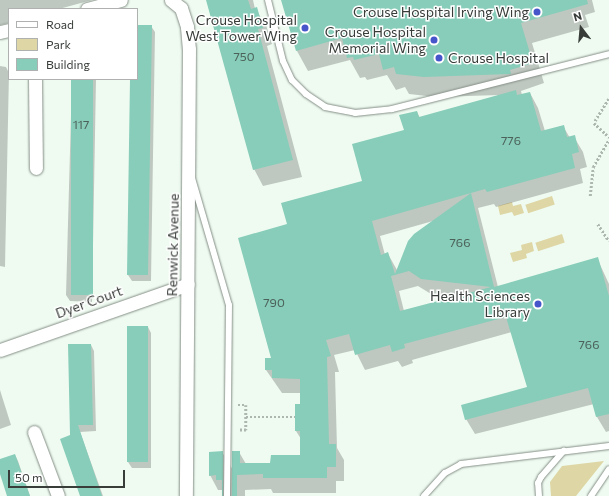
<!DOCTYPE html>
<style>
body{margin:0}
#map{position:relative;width:609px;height:496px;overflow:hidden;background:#effbf1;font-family:Commissioner,sans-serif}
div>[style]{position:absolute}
.green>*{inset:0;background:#ded7a5;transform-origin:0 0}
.shadow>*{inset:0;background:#0003}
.building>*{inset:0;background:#87cdb9;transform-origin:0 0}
.path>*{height:2.5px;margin-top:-1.25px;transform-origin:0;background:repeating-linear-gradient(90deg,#adb6af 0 2px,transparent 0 4px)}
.roads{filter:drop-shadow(0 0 1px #848e86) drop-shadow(0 0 1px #848e86)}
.lane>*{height:6px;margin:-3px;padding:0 3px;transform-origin:3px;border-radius:3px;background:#fff}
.street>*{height:13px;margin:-6.5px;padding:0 6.5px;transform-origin:6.5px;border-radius:6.5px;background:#fff}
.dots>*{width:11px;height:11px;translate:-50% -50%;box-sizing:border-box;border:2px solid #fff;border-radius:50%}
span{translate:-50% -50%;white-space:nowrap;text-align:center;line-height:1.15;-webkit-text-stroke:3px #fff;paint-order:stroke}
.number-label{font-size:12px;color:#4c6159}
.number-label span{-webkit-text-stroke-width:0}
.poi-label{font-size:14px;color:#383d39}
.right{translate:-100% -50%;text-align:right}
.left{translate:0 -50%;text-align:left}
.street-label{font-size:14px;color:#383d39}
.legend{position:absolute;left:8px;top:8px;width:130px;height:72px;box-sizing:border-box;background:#fff;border:1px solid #afb1b0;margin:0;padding:5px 7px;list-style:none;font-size:12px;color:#383d39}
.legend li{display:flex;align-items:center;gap:8px;height:20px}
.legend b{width:20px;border:1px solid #afb1b0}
.north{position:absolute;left:561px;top:8px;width:40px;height:40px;-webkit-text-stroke:3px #fff;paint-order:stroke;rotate:344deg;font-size:11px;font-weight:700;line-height:16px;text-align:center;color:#383d39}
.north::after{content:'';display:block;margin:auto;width:14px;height:18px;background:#383d39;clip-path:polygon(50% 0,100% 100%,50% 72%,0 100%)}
.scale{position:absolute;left:8px;top:470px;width:117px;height:18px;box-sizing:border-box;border:2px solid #383d39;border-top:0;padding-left:5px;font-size:12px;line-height:14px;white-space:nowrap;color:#383d39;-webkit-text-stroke:3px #fff;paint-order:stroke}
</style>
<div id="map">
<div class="green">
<div style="left:552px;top:196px;width:9px;height:28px;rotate:72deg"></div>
<div style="clip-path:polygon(512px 202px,513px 206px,521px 204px,524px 213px,514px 216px,512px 212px,500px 215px,498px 206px)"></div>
<div style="left:562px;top:234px;width:9px;height:28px;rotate:72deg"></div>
<div style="clip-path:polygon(532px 242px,534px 251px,526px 254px,527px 258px,513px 262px,510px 253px,522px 250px,521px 245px)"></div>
<div style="clip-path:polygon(604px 461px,576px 496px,551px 496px,550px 482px,562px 466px)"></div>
</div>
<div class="shadow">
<div style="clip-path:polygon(0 0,92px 0,59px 9px,9px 9px,9px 23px,0 25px)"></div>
<div style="clip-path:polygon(207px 0,253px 0,255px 9px,266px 25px,272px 44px,267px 46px,302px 177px,263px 186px,254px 169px)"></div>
<div style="clip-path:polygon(evenodd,282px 0,592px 0,595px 12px,585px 15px,589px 27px,532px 43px,544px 83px,521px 91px,522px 95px,530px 93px,538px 108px,545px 131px,563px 126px,570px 138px,574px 137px,583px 152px,587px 167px,580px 169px,583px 183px,496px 207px,494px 204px,478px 208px,498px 287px,597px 258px,609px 284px,609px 431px,606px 432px,597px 417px,594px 404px,475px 434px,466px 419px,528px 387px,512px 332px,412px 360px,413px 363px,402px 367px,398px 361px,365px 370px,355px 350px,334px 355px,339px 372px,335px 372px,337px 448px,344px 460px,344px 481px,336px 481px,336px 493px,273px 493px,271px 489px,245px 490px,245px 496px,223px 496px,223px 490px,218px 490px,210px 475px,222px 452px,233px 470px,239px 452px,246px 464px,271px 464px,301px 456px,301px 439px,296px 431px,296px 405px,301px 405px,301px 393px,282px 393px,266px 370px,266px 359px,272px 359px,288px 225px,363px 181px,405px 131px,417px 112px,420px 118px,500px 95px,436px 97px,409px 94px,405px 87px,396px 90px,387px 75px,367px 80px,365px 77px,360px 78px,350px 60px,308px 71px,297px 51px,282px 0,433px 221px,397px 270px,388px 254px,385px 255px,380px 236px,433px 221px,282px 0,418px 286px,431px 294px,457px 297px,404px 311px,399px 291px,418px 286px)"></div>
<div style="clip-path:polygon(137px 26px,151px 26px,155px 32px,151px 281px,132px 281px,128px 275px,132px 79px,137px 79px)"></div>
<div style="clip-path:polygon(0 66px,6px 67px,9px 73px,5px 267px,0 266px)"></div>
<div style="clip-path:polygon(72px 79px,96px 79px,92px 302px,70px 301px,66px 295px)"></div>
<div style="clip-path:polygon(148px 327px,151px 333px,151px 468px,132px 468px,128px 462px)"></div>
<div style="clip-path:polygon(91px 345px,94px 351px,96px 431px,80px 432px,103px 496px,81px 496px,71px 436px)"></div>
<div style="clip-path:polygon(0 390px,11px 425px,0 429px)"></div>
<div style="clip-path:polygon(15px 455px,18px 461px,30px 496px,9px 496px,0 471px,0 460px)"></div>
</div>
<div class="building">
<div style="clip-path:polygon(206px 0,248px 0,251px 9px,257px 7px,263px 28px,258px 29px,293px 160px,253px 170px)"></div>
<div style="clip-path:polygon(281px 0,587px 0,588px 4px,521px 23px,533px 63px,510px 70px,511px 74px,424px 77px,396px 74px,394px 67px,383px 70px,379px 54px,354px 60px,353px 57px,347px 58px,342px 38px,296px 51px)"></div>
<div style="clip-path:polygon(137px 25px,152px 25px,148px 275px,127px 275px,130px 79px,137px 79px)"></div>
<div style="left:71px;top:79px;width:22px;height:216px"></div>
<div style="clip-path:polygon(evenodd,516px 90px,517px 95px,530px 92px,541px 131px,564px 125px,567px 137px,575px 135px,579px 152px,572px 154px,575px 168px,487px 192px,485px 189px,372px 221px,381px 255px,388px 252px,395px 274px,408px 241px,414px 234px,471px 193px,494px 287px,598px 257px,609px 296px,609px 414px,596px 417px,588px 388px,465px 420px,461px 405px,527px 387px,506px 317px,404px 344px,405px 348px,392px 352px,390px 345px,355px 355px,349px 334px,326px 340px,331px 356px,327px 357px,329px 444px,336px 444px,336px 467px,327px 467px,327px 478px,263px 478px,263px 474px,237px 475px,237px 496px,232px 496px,232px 451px,240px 451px,240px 463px,270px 463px,271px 455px,300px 455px,300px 431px,295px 431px,295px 404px,300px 404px,300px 379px,272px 378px,272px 370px,265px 370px,265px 358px,271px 358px,238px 238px,287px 224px,281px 203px,362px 181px,352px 144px,404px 130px,399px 115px,417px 111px,419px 117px,516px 90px,409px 271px,421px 279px,491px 287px,400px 311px,391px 276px,409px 271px)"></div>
<div style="left:127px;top:326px;width:21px;height:136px"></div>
<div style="clip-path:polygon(68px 344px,91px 344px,93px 425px,78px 425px,102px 496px,80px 496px,60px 439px,70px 435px)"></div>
<div style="clip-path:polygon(223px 451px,223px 496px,222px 496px,222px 480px,216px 480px,216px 475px,209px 476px,209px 452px)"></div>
<div style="clip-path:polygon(15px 454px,30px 496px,7px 496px,0 474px,0 459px)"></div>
</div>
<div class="path">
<div style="left:609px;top:99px;width:28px;rotate:122deg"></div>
<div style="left:594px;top:123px;width:21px;rotate:43deg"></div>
<div style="left:590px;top:196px;width:29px;rotate:-84deg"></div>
<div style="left:593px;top:167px;width:32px;rotate:-60deg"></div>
<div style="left:598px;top:224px;width:20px;rotate:57deg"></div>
<div style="left:238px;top:405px;width:8px"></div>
<div style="left:246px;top:405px;width:25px;rotate:90deg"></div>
<div style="left:246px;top:430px;width:7px;rotate:180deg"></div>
<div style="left:246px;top:417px;width:49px"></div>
</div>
<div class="roads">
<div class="lane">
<div style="left:268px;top:0;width:63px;rotate:76.2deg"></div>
<div style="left:283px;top:61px;width:21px;rotate:65deg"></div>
<div style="left:292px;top:80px;width:20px;rotate:45deg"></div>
<div style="left:306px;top:94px;width:23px;rotate:34deg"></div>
<div style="left:325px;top:107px;width:31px;rotate:11deg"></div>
<div style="left:355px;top:113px;width:37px;rotate:-6deg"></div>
<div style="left:392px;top:109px;width:224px;rotate:-14.2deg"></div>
<div style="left:192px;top:178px;width:132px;rotate:73.8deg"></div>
<div style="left:229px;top:305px;width:191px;rotate:90.6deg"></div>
<div style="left:424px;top:496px;width:31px;rotate:-48deg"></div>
<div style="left:445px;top:473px;width:18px;rotate:-29deg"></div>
<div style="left:461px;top:464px;width:149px;rotate:-6.9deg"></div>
<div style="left:539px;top:496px;width:13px;rotate:-94deg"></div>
<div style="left:538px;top:483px;width:7px;rotate:-63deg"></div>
<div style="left:541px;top:477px;width:35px;rotate:-49deg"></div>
<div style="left:591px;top:496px;width:32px;rotate:-56deg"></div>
</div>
<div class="street">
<div style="left:171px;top:0;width:13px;rotate:39deg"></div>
<div style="left:181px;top:8px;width:20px;rotate:72deg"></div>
<div style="left:187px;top:27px;width:22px;rotate:85deg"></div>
<div style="left:189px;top:49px;width:447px;rotate:90.4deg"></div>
<div style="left:87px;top:9px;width:35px;rotate:-15deg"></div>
<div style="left:0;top:32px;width:9px;rotate:-13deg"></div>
<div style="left:35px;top:79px;width:89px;rotate:89.4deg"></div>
<div style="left:0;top:350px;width:199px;rotate:-19.3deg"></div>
<div style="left:34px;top:432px;width:68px;rotate:69.4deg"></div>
</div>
</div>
<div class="dots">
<div style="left:537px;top:12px;background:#4755ca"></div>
<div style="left:305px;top:28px;background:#4755ca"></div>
<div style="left:434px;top:40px;background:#4755ca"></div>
<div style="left:439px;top:58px;background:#4755ca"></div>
<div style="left:538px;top:304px;background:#4755ca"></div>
</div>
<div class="number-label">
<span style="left:244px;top:57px">750</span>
<span style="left:81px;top:125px">117</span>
<span style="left:511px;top:141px">776</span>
<span style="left:460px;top:243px">766</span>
<span style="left:274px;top:303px">790</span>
<span style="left:589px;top:345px">766</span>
</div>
<div class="poi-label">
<span class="right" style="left:529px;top:12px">Crouse Hospital Irving Wing</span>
<span class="right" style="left:297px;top:28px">Crouse Hospital<br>West Tower Wing</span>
<span class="right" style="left:426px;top:40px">Crouse Hospital<br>Memorial Wing</span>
<span class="left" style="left:448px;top:58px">Crouse Hospital</span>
<span class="right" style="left:530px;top:304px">Health Sciences<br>Library</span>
</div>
<div class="street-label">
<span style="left:173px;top:245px;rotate:-89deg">Renwick Avenue</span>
<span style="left:89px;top:302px;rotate:-20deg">Dyer Court</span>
</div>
<ul class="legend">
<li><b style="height:5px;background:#fff"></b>Road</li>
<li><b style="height:11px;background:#ded7a5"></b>Park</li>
<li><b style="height:11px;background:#87cdb9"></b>Building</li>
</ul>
<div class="north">N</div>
<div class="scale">50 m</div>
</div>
